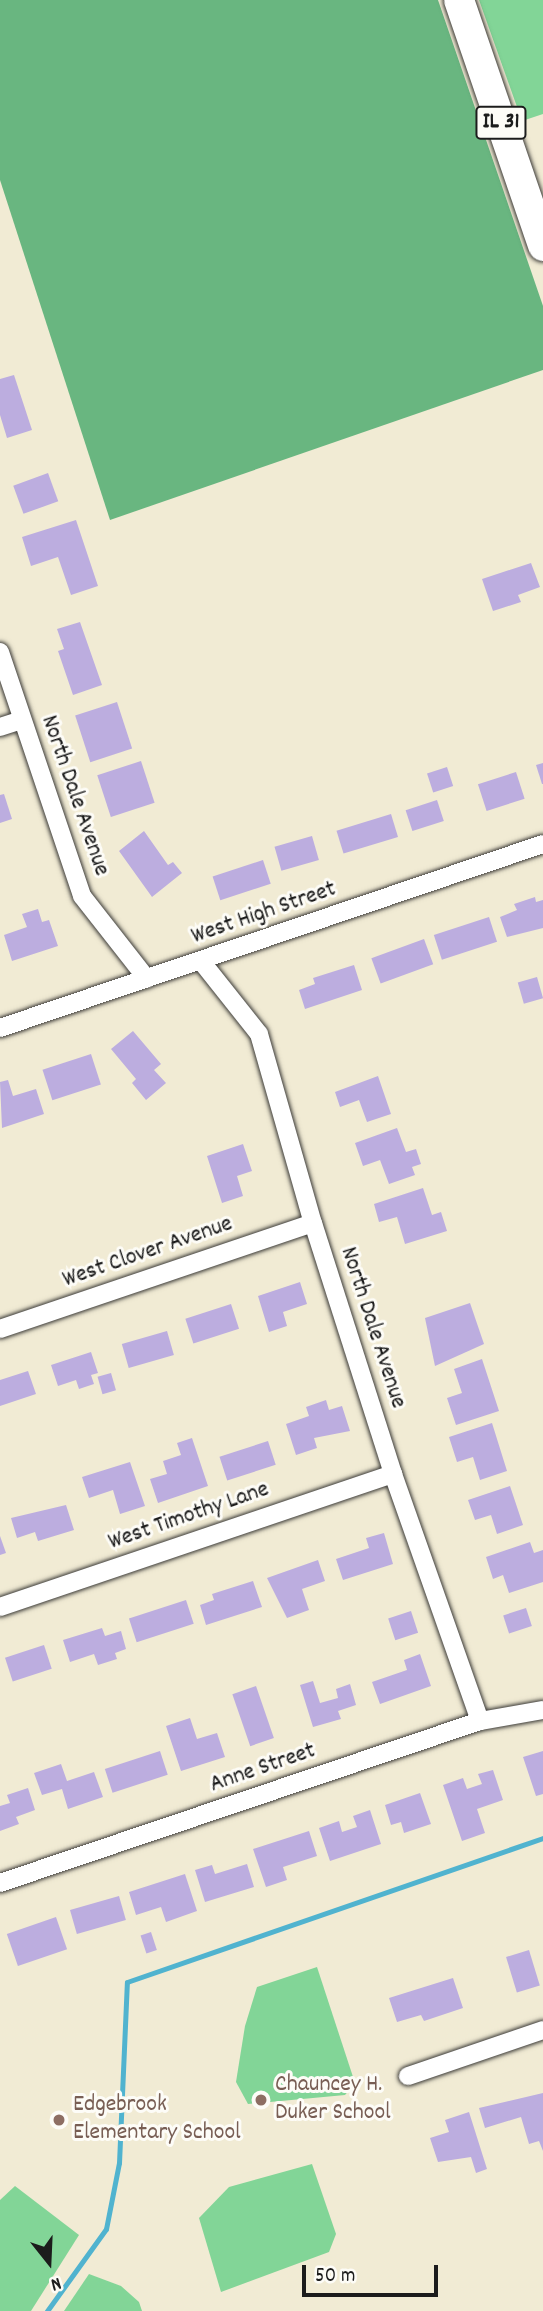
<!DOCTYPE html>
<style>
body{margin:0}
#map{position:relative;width:543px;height:2311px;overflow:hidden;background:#f1ebd4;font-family:Dekko,sans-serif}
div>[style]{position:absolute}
.green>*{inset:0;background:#82d597}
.forest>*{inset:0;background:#69b680}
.stream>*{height:5px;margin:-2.5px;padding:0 2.5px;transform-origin:2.5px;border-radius:2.5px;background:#50b3cf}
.building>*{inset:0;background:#bcaddf;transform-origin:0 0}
.roads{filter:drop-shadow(0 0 2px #3c3b38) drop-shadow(0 0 2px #3c3b38)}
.minor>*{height:18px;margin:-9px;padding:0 9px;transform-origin:9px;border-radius:9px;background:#fff}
.primary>*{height:30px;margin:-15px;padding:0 15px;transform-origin:15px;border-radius:15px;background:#fff}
.dots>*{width:19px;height:19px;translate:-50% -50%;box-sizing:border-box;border:4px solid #fdfcf7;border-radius:50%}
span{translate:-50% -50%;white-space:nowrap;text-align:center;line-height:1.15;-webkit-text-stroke:6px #fdfcf7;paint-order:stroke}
.shield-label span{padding:2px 5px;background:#fdfcf7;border:2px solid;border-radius:5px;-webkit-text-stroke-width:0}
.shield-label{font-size:23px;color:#1c1c1c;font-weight:700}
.street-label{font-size:24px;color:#1c1c1c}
.education-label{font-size:24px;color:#785e54}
.left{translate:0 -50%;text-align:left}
.north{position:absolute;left:14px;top:2227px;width:70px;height:70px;-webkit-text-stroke:5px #fdfcf7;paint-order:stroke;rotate:162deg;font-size:19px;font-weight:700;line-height:28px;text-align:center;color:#1c1c1c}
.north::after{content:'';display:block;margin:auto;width:24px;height:32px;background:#1c1c1c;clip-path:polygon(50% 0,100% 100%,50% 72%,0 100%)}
.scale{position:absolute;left:302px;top:2265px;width:136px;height:32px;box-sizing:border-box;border:4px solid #1c1c1c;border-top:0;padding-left:9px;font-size:21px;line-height:24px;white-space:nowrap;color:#1c1c1c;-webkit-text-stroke:5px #fdfcf7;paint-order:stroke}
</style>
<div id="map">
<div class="green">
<div style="clip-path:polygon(479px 0,543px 0,543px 114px,522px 121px)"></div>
<div style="clip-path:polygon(317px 1967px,355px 2083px,345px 2095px,248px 2104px,236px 2082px,245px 2026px,257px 1987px)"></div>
<div style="clip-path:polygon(312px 2164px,336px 2234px,329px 2252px,221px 2292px,199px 2218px,229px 2187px)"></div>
<div style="clip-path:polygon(15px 2186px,79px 2235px,31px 2311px,0 2311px,0 2200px)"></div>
<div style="clip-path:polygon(89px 2274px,121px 2286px,139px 2302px,142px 2311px,64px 2311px)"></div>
</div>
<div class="forest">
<div style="clip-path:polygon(0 0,438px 0,543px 306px,543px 370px,110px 520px,0 180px)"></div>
</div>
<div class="stream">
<div style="left:47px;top:2311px;width:101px;rotate:-54.3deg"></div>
<div style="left:106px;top:2229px;width:67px;rotate:-78.9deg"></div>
<div style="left:119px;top:2163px;width:181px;rotate:-87.5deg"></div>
<div style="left:127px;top:1982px;width:440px;rotate:-19.1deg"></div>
</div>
<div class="building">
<div style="clip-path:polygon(14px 375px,32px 430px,7px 438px,0 415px,0 379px)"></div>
<div style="left:48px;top:473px;width:30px;height:37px;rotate:70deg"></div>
<div style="clip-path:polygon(76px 520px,98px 586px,71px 595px,58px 557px,31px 566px,22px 537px)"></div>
<div style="clip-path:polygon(531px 563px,540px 587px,518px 595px,521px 602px,493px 611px,482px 579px)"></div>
<div style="clip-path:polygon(80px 622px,102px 685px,73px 695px,58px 651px,64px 649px,57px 629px)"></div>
<div style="left:117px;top:702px;width:49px;height:44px;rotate:72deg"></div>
<div style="left:141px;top:761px;width:44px;height:46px;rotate:72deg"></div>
<div style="clip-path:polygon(543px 763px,543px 784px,542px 784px,536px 765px)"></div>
<div style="left:447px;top:767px;width:20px;height:21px;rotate:72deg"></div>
<div style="left:516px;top:772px;width:28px;height:40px;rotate:72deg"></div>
<div style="clip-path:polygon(4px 794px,12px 819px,0 823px,0 795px)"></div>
<div style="left:437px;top:800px;width:22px;height:33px;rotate:72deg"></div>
<div style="left:391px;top:814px;width:24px;height:57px;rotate:73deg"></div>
<div style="clip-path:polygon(144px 831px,168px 865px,173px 862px,182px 873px,152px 897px,119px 851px)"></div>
<div style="left:312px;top:836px;width:25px;height:39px;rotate:74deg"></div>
<div style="left:263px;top:860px;width:25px;height:53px;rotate:72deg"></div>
<div style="clip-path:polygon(535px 897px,536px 902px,543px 900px,543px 928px,507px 937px,500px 917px,517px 910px,514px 904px)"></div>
<div style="clip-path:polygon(38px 909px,42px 922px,49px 920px,58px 946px,12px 961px,4px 935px,27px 927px,22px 914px)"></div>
<div style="left:489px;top:917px;width:26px;height:58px;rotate:72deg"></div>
<div style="left:424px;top:939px;width:27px;height:56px;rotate:70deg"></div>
<div style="clip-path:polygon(354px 965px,362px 990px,305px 1009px,299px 990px,315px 984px,313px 978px)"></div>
<div style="left:537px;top:977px;width:22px;height:20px;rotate:74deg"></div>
<div style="clip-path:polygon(133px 1031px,161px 1064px,154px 1070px,166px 1083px,146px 1100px,132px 1083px,136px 1079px,111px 1049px)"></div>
<div style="left:91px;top:1054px;width:32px;height:51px;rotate:72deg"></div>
<div style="clip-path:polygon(378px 1076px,391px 1114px,367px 1122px,359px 1100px,340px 1107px,335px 1092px)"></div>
<div style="clip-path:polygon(8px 1080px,13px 1096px,36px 1089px,44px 1114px,2px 1128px,0 1082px)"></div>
<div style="clip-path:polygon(397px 1128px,406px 1152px,416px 1149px,421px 1164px,412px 1167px,415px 1175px,389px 1184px,380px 1160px,363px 1166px,355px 1143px)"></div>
<div style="clip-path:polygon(243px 1144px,252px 1171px,237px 1176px,243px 1196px,222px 1203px,207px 1156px)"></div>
<div style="clip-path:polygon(423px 1188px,432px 1215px,441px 1212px,447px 1231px,405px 1244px,397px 1217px,379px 1222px,374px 1204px)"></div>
<div style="clip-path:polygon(300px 1282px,307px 1304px,283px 1312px,287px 1326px,269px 1332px,258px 1296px)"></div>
<div style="clip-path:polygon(470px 1303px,484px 1344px,435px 1366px,425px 1318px)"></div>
<div style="left:231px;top:1304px;width:26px;height:48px;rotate:72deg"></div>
<div style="left:167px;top:1331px;width:25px;height:47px;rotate:74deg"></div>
<div style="clip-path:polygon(91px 1352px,98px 1373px,91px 1375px,94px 1384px,79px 1389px,76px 1380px,58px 1386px,51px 1365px)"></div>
<div style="clip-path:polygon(482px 1359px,499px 1411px,456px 1425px,447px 1398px,462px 1393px,454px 1369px)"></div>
<div style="clip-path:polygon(28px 1371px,36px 1394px,0 1406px,0 1380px)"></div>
<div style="left:111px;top:1373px;width:18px;height:14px;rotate:74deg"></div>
<div style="clip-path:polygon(326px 1400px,329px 1410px,342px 1406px,350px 1431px,314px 1438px,317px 1448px,296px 1455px,286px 1424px,309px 1416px,306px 1407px)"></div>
<div style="clip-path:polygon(492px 1423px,507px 1471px,480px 1480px,473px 1457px,457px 1462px,449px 1437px)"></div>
<div style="clip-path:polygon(192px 1438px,208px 1486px,158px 1503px,150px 1479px,167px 1474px,163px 1461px,181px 1455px,177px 1443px)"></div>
<div style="left:268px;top:1441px;width:25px;height:51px;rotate:72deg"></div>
<div style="clip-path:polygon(130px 1462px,145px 1506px,120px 1514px,113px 1490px,89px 1498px,82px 1477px)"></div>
<div style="clip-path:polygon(510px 1486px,523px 1525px,497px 1534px,491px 1515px,475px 1520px,468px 1500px)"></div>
<div style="clip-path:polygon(66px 1505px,74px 1530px,38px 1541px,35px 1532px,17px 1538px,11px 1518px)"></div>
<div style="clip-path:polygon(384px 1533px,393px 1564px,343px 1580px,336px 1559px,369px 1548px,366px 1538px)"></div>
<div style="clip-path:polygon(0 1536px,6px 1553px,0 1555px)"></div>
<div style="clip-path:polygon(530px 1542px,534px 1553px,543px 1550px,543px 1582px,509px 1593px,503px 1575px,493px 1579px,486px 1557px)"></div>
<div style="clip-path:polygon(318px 1560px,325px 1581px,302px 1589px,309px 1610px,287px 1618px,267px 1578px)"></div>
<div style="clip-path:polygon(253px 1581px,262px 1607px,206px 1625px,200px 1605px,214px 1600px,212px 1594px)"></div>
<div style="left:186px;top:1600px;width:25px;height:60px;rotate:72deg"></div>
<div style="left:526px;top:1608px;width:19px;height:24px;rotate:72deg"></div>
<div style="left:411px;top:1611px;width:23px;height:24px;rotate:72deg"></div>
<div style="clip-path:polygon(102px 1628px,105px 1636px,121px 1631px,126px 1649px,115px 1653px,117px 1659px,98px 1665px,94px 1654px,70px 1662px,63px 1640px)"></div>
<div style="left:44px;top:1645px;width:25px;height:41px;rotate:72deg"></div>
<div style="clip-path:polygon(420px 1654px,431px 1686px,380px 1704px,372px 1682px,407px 1670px,404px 1660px)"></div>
<div style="clip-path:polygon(313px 1681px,320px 1703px,338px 1698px,336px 1689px,350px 1684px,356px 1705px,338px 1711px,341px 1719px,313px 1727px,300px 1685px)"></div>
<div style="left:256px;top:1686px;width:55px;height:25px;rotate:71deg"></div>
<div style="clip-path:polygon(190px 1718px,197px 1739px,217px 1733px,225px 1757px,181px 1771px,166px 1726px)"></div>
<div style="left:160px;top:1751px;width:25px;height:58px;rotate:72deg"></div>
<div style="clip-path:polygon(543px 1751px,543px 1794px,536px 1796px,523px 1757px)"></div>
<div style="clip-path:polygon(61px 1764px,67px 1781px,94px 1772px,103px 1797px,68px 1809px,62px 1789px,42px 1795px,34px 1773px)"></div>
<div style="clip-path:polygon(493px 1770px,503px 1800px,477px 1809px,485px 1833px,462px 1841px,443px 1785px,463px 1778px,467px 1789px,482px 1784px,478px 1774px)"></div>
<div style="clip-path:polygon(28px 1788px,35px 1810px,16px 1817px,19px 1824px,0 1831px,0 1806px,10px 1803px,7px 1795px)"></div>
<div style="clip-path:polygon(420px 1793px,431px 1824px,404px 1833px,401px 1822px,391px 1825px,385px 1805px)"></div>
<div style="clip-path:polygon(370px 1810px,381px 1844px,330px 1861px,319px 1828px,339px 1821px,342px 1832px,357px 1827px,353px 1816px)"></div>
<div style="clip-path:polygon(309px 1831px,317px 1856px,283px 1867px,287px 1880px,266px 1887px,253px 1849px)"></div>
<div style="clip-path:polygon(247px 1864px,254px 1887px,205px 1902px,195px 1870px,212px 1865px,215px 1874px)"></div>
<div style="clip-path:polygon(185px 1874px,197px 1911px,166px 1922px,161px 1907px,136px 1915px,129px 1892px)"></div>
<div style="left:119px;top:1896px;width:25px;height:51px;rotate:74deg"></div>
<div style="left:56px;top:1917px;width:34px;height:52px;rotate:71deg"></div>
<div style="left:151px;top:1932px;width:19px;height:11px;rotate:72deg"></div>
<div style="left:529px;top:1950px;width:37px;height:24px;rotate:73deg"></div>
<div style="clip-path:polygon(453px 1978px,463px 2008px,424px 2021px,421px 2015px,397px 2022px,389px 1998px)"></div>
<div style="clip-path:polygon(543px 2093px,543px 2151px,539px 2141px,529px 2144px,521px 2117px,485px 2128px,479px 2108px)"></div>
<div style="clip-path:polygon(469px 2112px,487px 2169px,476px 2173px,471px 2157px,438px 2162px,430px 2138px,449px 2132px,445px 2120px)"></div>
</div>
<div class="roads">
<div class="minor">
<div style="left:0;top:652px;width:257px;rotate:71.4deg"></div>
<div style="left:82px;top:896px;width:105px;rotate:51.9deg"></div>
<div style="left:0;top:727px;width:22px;rotate:-18deg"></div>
<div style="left:201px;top:961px;width:93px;rotate:51.5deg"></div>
<div style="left:259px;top:1034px;width:197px;rotate:74.1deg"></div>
<div style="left:313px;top:1223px;width:263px;rotate:72.3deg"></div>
<div style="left:393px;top:1474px;width:262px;rotate:70.6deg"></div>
<div style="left:0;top:1028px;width:573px;rotate:-18.72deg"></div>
<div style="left:0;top:1329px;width:330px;rotate:-18.7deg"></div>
<div style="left:0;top:1607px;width:415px;rotate:-18.7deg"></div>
<div style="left:0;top:1883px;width:507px;rotate:-18.65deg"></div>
<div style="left:480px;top:1721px;width:64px;rotate:-9.9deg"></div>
<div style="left:408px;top:2076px;width:143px;rotate:-18.8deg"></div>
</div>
<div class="primary">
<div style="left:459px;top:0;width:260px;rotate:71.1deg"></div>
</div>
</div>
<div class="dots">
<div style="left:261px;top:2100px;background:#8d6e63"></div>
<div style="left:59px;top:2120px;background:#8d6e63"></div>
</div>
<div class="shield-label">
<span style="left:501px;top:123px">IL 31</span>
</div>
<div class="street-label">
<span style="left:74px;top:796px;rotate:71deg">North Dale Avenue</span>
<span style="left:264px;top:914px;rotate:-19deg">West High Street</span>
<span style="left:148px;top:1253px;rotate:-19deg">West Clover Avenue</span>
<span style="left:372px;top:1328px;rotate:72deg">North Dale Avenue</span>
<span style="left:189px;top:1517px;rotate:-19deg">West Timothy Lane</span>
<span style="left:263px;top:1769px;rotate:-19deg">Anne Street</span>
</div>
<div class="education-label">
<span class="left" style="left:275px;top:2100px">Chauncey H.<br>Duker School</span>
<span class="left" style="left:73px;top:2120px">Edgebrook<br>Elementary School</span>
</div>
<div class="north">N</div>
<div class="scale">50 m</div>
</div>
